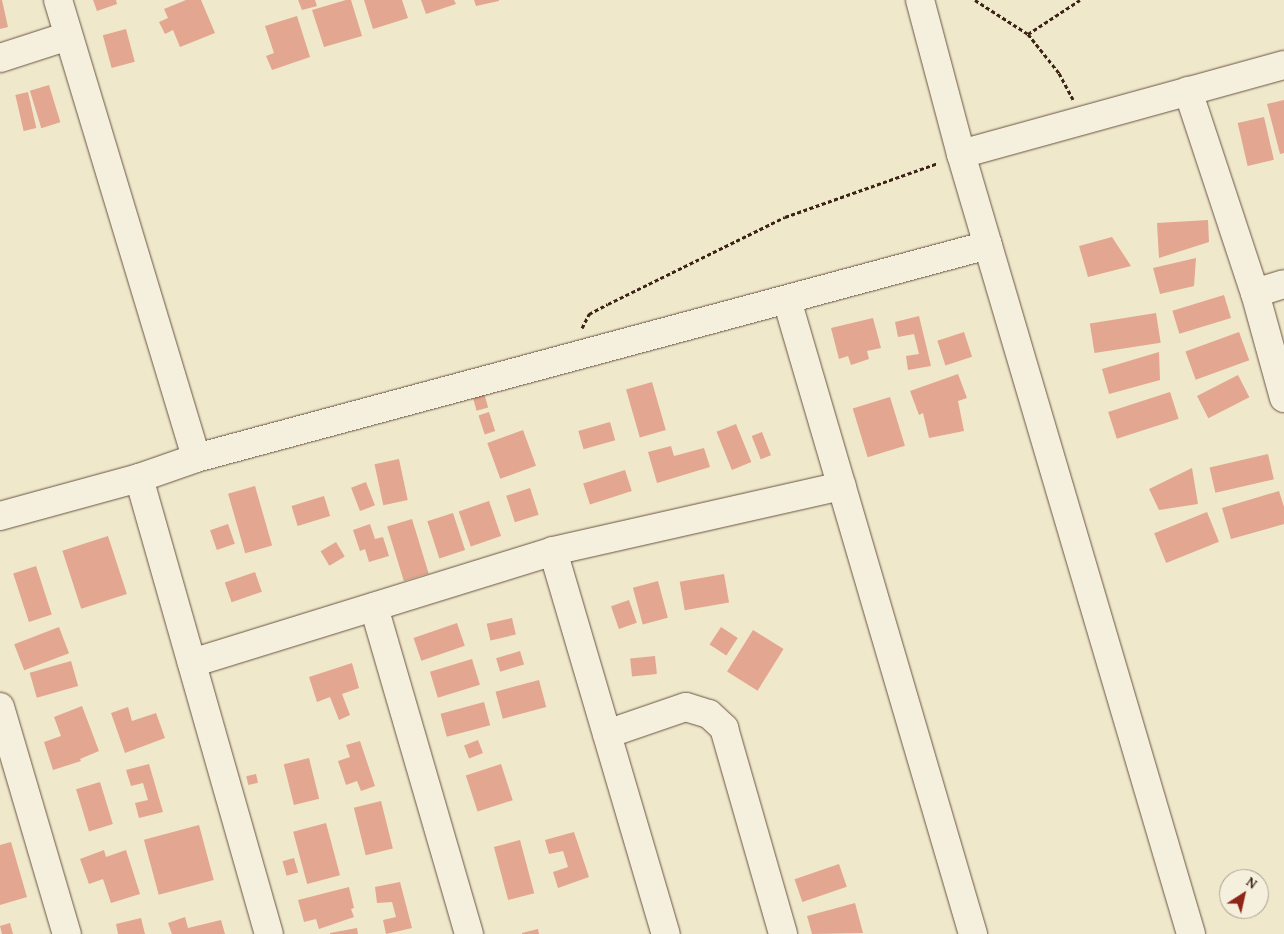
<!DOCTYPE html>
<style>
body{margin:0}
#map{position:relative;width:1284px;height:934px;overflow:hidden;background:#f0e8ca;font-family:"Gentium Book Plus",serif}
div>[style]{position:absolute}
.building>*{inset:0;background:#e3a690;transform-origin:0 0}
.path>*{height:3px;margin-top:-1.5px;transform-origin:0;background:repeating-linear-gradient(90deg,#3c2317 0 4px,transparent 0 6.5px)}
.roads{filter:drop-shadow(0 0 1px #695444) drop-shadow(0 0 1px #695444)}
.minor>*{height:28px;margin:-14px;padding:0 14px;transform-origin:14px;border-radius:14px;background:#f5f0dd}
span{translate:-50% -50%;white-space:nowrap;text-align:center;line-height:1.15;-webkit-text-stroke:5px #f5f0dd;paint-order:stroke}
.north{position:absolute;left:1219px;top:869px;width:50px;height:50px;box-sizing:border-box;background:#f5f0dd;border:1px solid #ab9e8e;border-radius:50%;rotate:35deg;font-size:14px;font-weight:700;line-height:20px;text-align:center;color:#3c2317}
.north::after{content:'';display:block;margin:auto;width:18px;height:22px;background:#8f2418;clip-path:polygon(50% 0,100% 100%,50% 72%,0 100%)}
</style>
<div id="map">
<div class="building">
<div style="clip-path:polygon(0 0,2px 0,8px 27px,0 29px)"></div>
<div style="clip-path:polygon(93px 0,116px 0,117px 4px,97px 11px)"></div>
<div style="clip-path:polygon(186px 0,201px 0,215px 33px,180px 47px,173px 30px,165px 34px,159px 22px,168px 18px,164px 9px)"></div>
<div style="clip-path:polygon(298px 0,315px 0,317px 6px,302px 10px)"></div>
<div style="clip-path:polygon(346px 0,351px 0,362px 36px,324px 47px,312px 10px)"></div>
<div style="clip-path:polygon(364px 0,402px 0,408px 18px,373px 29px)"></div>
<div style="clip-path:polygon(421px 0,454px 0,456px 4px,426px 14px)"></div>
<div style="clip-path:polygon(474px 0,499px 0,499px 1px,476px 6px)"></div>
<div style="clip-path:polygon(297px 16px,310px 57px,272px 70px,266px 56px,274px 53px,265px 26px)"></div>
<div style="left:126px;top:29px;width:34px;height:24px;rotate:75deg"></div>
<div style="left:49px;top:85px;width:39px;height:20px;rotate:73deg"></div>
<div style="left:28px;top:92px;width:37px;height:13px;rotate:77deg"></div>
<div style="clip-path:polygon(1284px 100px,1284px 153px,1280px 154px,1267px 104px)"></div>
<div style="left:1264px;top:117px;width:44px;height:27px;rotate:77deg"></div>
<div style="clip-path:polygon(1208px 220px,1209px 242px,1159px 258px,1157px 223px)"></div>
<div style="clip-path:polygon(1112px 237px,1131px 266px,1088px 277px,1079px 246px)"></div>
<div style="clip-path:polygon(1196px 258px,1194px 286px,1160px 294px,1153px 268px)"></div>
<div style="left:1224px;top:295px;width:24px;height:54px;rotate:73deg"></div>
<div style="left:1156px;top:313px;width:30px;height:67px;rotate:81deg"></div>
<div style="clip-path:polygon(919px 316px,931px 366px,908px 370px,906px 356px,919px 354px,914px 334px,898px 337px,895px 322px)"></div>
<div style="clip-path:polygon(873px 318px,881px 348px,867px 351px,869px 359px,851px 365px,848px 356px,839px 359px,831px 328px)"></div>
<div style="left:964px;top:332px;width:26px;height:28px;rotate:72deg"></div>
<div style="left:1239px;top:332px;width:30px;height:57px;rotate:70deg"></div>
<div style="clip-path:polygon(1159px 352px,1160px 380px,1109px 394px,1102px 369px)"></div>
<div style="clip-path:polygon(958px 374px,967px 398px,958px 401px,964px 431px,929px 438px,923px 413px,919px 415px,910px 391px)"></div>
<div style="left:1238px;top:375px;width:25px;height:46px;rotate:63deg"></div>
<div style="left:652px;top:382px;width:50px;height:27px;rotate:74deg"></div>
<div style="left:1170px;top:392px;width:28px;height:65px;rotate:72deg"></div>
<div style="left:484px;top:393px;width:15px;height:12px;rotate:74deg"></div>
<div style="left:890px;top:397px;width:51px;height:39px;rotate:73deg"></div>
<div style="left:489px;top:412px;width:20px;height:11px;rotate:72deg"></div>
<div style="left:610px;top:422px;width:19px;height:33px;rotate:74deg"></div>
<div style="left:736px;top:424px;width:41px;height:21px;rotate:68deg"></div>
<div style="left:523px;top:430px;width:38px;height:38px;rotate:70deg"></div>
<div style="left:762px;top:432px;width:25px;height:11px;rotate:69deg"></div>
<div style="clip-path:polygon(671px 446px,674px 456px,704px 448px,710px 467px,657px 483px,648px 452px)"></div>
<div style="left:1268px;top:454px;width:26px;height:60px;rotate:77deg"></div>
<div style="left:399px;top:459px;width:42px;height:25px;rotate:78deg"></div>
<div style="clip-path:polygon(1192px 468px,1198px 504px,1159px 510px,1149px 489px)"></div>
<div style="left:625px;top:470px;width:22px;height:44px;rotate:72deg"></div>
<div style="left:366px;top:482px;width:25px;height:16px;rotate:69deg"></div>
<div style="left:255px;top:486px;width:62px;height:28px;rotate:74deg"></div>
<div style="left:530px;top:488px;width:28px;height:25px;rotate:72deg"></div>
<div style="clip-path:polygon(1279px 491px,1284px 507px,1284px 524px,1231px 539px,1222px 508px)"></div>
<div style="left:324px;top:496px;width:21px;height:34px;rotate:73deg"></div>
<div style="left:489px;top:501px;width:37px;height:32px;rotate:71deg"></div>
<div style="left:1207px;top:512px;width:32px;height:57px;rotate:68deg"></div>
<div style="left:453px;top:513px;width:39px;height:27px;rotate:72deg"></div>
<div style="left:412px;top:519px;width:57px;height:26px;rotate:73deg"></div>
<div style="left:228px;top:524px;width:21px;height:19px;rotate:71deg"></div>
<div style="clip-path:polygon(370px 524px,375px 539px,383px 537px,389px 556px,369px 562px,365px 549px,360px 551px,353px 530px)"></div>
<div style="left:108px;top:536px;width:61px;height:48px;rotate:72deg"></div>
<div style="left:336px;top:542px;width:17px;height:18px;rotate:59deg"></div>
<div style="left:36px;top:566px;width:51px;height:24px;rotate:72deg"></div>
<div style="left:255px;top:572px;width:21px;height:32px;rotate:71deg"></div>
<div style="left:724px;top:574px;width:29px;height:45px;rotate:80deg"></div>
<div style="left:658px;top:581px;width:38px;height:26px;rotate:75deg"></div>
<div style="left:629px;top:600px;width:24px;height:19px;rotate:71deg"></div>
<div style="left:512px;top:618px;width:17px;height:26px;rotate:77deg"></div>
<div style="left:457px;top:623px;width:24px;height:46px;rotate:71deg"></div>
<div style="left:59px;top:627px;width:28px;height:48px;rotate:69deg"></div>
<div style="left:721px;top:627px;width:20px;height:21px;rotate:33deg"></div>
<div style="left:753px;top:630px;width:36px;height:49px;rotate:32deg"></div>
<div style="left:520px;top:651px;width:14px;height:25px;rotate:73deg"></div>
<div style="left:655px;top:656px;width:18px;height:25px;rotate:84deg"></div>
<div style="left:472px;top:659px;width:27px;height:44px;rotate:73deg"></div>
<div style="left:71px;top:661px;width:26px;height:43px;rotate:74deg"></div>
<div style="clip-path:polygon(352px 663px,359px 688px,342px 694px,350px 715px,339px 720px,330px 697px,317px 702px,309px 677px)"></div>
<div style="left:539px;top:680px;width:28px;height:45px;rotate:75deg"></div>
<div style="left:484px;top:702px;width:24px;height:45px;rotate:75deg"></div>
<div style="clip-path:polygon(82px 706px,99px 751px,80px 759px,81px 761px,53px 770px,44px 742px,61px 736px,54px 717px)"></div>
<div style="clip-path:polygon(128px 707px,132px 721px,156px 713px,165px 738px,125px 753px,111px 713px)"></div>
<div style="left:478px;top:740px;width:14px;height:15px;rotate:69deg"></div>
<div style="clip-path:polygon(360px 741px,375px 786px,361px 791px,357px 781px,346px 785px,338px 761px,350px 757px,346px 745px)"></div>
<div style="left:309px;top:758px;width:42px;height:26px;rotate:76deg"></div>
<div style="clip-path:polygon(149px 764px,163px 812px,139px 818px,135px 803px,148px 800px,143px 783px,131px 786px,126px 770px)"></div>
<div style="left:501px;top:764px;width:38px;height:37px;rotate:72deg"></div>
<div style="left:256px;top:774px;width:9px;height:10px;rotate:77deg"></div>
<div style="left:100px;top:782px;width:44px;height:25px;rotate:73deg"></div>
<div style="left:381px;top:801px;width:49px;height:28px;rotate:76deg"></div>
<div style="left:326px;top:823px;width:54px;height:34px;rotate:75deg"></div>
<div style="left:199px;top:825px;width:57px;height:57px;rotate:75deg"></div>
<div style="clip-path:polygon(574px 832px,589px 877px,558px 888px,553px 872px,568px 867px,563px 851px,549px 854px,545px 840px)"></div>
<div style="left:520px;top:840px;width:55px;height:27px;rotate:75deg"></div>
<div style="clip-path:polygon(11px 842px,27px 897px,0 905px,0 845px)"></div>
<div style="clip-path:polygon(104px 850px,106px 857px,126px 850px,140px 894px,111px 903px,103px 879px,89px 884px,80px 859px)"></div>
<div style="left:294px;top:858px;width:15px;height:12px;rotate:74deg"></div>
<div style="left:839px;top:864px;width:24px;height:47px;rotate:71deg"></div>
<div style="clip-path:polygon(400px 882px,412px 928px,386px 934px,383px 920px,396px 917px,392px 902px,377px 903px,375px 887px)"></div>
<div style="clip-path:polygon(349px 887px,354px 908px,351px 909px,354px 917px,319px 929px,316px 919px,304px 922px,298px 900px)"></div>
<div style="clip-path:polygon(855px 903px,863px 933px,812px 934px,807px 916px)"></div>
<div style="clip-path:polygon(185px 917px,188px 928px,221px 920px,225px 934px,172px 934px,168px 923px)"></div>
<div style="clip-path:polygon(141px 918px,145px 934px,118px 934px,116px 924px)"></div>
<div style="clip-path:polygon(10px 923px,13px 934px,2px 934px,0 926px)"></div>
<div style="clip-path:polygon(357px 928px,358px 934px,330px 934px,330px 933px)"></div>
<div style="clip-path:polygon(538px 929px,539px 934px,522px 934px,522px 933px)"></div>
</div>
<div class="path">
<div style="left:975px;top:0;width:63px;rotate:32.7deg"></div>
<div style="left:1028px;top:34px;width:50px;rotate:51.5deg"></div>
<div style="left:1059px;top:73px;width:30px;rotate:62deg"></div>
<div style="left:1028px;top:34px;width:62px;rotate:-33.2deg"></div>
<div style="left:582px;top:328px;width:16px;rotate:-63deg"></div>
<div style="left:589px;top:314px;width:21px;rotate:-28deg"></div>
<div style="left:608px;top:304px;width:197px;rotate:-26.2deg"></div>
<div style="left:785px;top:217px;width:162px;rotate:-19.4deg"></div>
</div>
<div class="roads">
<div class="minor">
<div style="left:58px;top:0;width:478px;rotate:73.2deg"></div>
<div style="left:920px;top:0;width:159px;rotate:75.1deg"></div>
<div style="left:961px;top:154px;width:813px;rotate:73.57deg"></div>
<div style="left:0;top:58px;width:71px;rotate:-17.9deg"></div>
<div style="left:1188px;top:91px;width:213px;rotate:71.7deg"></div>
<div style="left:1255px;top:293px;width:109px;rotate:74.6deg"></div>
<div style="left:961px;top:154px;width:335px;rotate:-15.4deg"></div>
<div style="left:1255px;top:293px;width:30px;rotate:-17deg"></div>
<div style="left:787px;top:300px;width:661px;rotate:73.65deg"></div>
<div style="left:139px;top:478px;width:474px;rotate:74.1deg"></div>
<div style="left:0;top:516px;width:144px;rotate:-15.3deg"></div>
<div style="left:139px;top:478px;width:60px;rotate:-19.3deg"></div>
<div style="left:196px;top:458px;width:820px;rotate:-15.05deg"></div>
<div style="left:553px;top:551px;width:399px;rotate:73.6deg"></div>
<div style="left:374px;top:607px;width:341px;rotate:73.8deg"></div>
<div style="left:192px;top:663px;width:378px;rotate:-17.2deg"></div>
<div style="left:553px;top:551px;width:296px;rotate:-12.7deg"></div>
<div style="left:0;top:707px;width:237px;rotate:73.6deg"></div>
<div style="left:607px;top:734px;width:83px;rotate:-18.9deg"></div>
<div style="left:686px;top:707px;width:24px;rotate:17deg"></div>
<div style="left:709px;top:714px;width:21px;rotate:43deg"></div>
<div style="left:724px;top:728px;width:214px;rotate:74deg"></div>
</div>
</div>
<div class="north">N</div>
</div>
